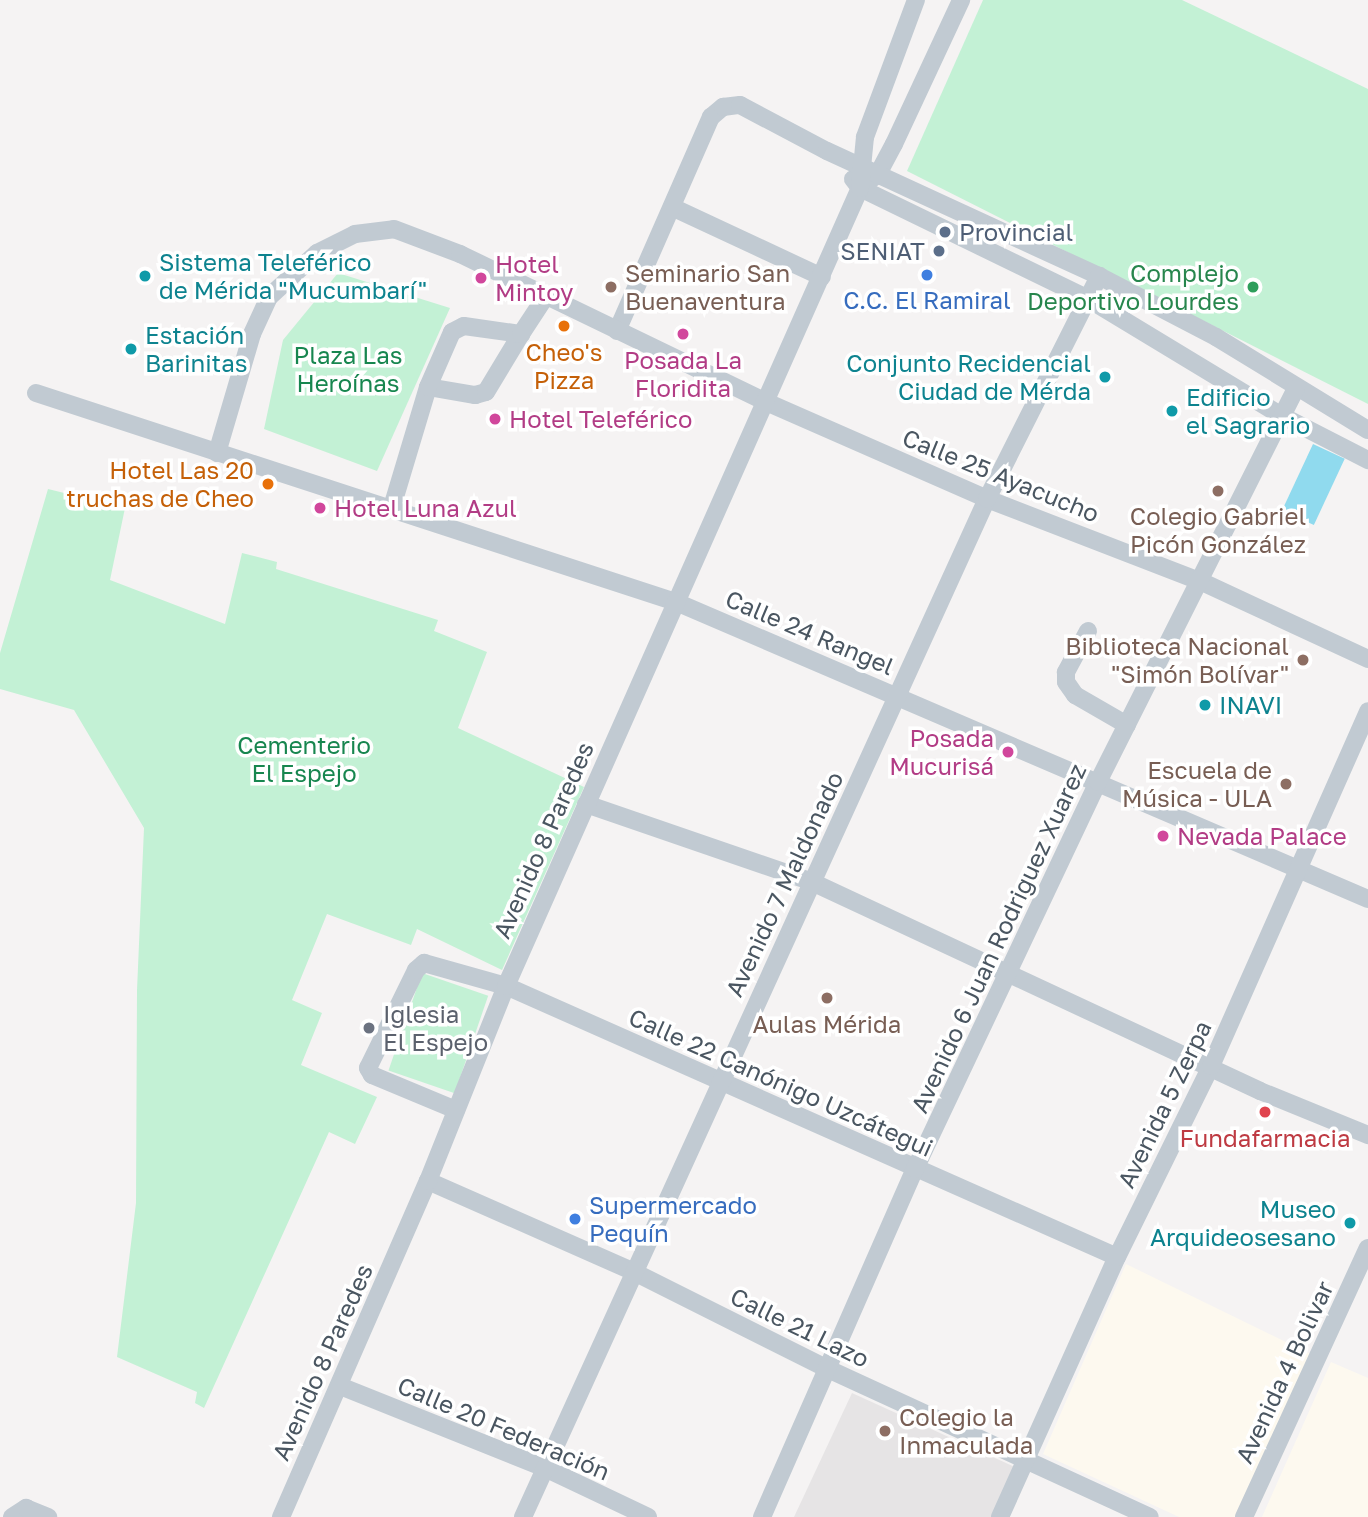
<!DOCTYPE html>
<meta charset="utf-8">
<style>
body{margin:0}
#map{position:relative;width:1368px;height:1517px;overflow:hidden;background:#f5f3f3;font-family:"Golos Text",sans-serif}
div>[style]{position:absolute}
.commercial>*{inset:0;background:#fdf9ef}
.education>*{inset:0;background:#e6e4e5}
.green>*{inset:0;background:#c3f1d5;transform-origin:0 0}
.water>*{inset:0;background:#90daee;transform-origin:0 0}
.minor>*{height:18px;margin:-9px;padding:0 9px;transform-origin:9px;border-radius:9px;background:#c1cad2}
.dots>*{width:19px;height:19px;translate:-50% -50%;box-sizing:border-box;border:4px solid #fff;border-radius:50%}
span{translate:-50% -50%;white-space:nowrap;text-align:center;line-height:1.15;-webkit-text-stroke:7px #fff;paint-order:stroke}
.service-label{font-size:24px;color:#4e5e75}
.left{translate:0 -50%;text-align:left}
.right{translate:-100% -50%;text-align:right}
.culture-label{font-size:24px;color:#0d838f}
.hotel-label{font-size:24px;color:#b23c85}
.education-label{font-size:24px;color:#785e54}
.leisure-label{font-size:24px;color:#27864d}
.shop-label{font-size:24px;color:#366cbe}
.food-label{font-size:24px;color:#c56008}
.park-label{font-size:24px;color:#17864f}
.street-label{font-size:24px;color:#4a5661}
.worship-label{font-size:24px;color:#5b616d}
.health-label{font-size:24px;color:#be3a42}
</style>
<div id="map">
<div class="commercial">
<div style="clip-path:polygon(1126px 1264px,1325px 1361px,1254px 1517px,1179px 1517px,1043px 1454px)"></div>
<div style="clip-path:polygon(1331px 1362px,1368px 1378px,1368px 1517px,1262px 1517px)"></div>
</div>
<div class="education">
<div style="clip-path:polygon(852px 1393px,1017px 1468px,993px 1517px,794px 1517px)"></div>
</div>
<div class="green">
<div style="clip-path:polygon(983px 0,1182px 0,1368px 89px,1368px 404px,907px 171px)"></div>
<div style="clip-path:polygon(338px 273px,450px 308px,377px 471px,264px 429px,283px 340px)"></div>
<div style="clip-path:polygon(48px 489px,125px 508px,110px 580px,225px 624px,242px 553px,277px 562px,276px 569px,438px 620px,434px 631px,487px 652px,458px 728px,584px 787px,502px 970px,417px 929px,411px 945px,327px 914px,292px 1000px,322px 1013px,301px 1065px,377px 1097px,355px 1144px,329px 1132px,204px 1408px,195px 1403px,197px 1392px,117px 1357px,136px 1203px,137px 990px,144px 828px,74px 710px,0 689px,0 653px)"></div>
<div style="left:422px;top:973px;width:70px;height:103px;rotate:19deg"></div>
</div>
<div class="water">
<div style="left:1313px;top:444px;width:35px;height:73px;rotate:25deg"></div>
</div>
<div class="minor">
<div style="left:853px;top:179px;width:11px;rotate:52deg"></div>
<div style="left:860px;top:188px;width:252px;rotate:25.9deg"></div>
<div style="left:1087px;top:298px;width:228px;rotate:31.2deg"></div>
<div style="left:1282px;top:416px;width:97px;rotate:27.1deg"></div>
<div style="left:869px;top:181px;width:11px;rotate:-38deg"></div>
<div style="left:878px;top:174px;width:34px;rotate:-62deg"></div>
<div style="left:894px;top:144px;width:159px;rotate:-65deg"></div>
<div style="left:674px;top:208px;width:163px;rotate:25deg"></div>
<div style="left:617px;top:331px;width:234px;rotate:-66.3deg"></div>
<div style="left:711px;top:117px;width:16px;rotate:-40deg"></div>
<div style="left:723px;top:107px;width:17px;rotate:-7deg"></div>
<div style="left:740px;top:105px;width:98px;rotate:27.9deg"></div>
<div style="left:827px;top:151px;width:299px;rotate:24.7deg"></div>
<div style="left:1099px;top:276px;width:132px;rotate:27.5deg"></div>
<div style="left:1216px;top:337px;width:178px;rotate:31.5deg"></div>
<div style="left:428px;top:387px;width:48px;rotate:9.7deg"></div>
<div style="left:475px;top:395px;width:11px;rotate:-15deg"></div>
<div style="left:486px;top:392px;width:68px;rotate:-58.9deg"></div>
<div style="left:36px;top:393px;width:673px;rotate:18.09deg"></div>
<div style="left:676px;top:602px;width:753px;rotate:23.23deg"></div>
<div style="left:217px;top:453px;width:124px;rotate:-73.6deg"></div>
<div style="left:252px;top:334px;width:41px;rotate:-65.3deg"></div>
<div style="left:269px;top:297px;width:65px;rotate:-42.5deg"></div>
<div style="left:317px;top:253px;width:42px;rotate:-26.6deg"></div>
<div style="left:355px;top:234px;width:39px;rotate:-7deg"></div>
<div style="left:394px;top:229px;width:71px;rotate:20.7deg"></div>
<div style="left:460px;top:254px;width:338px;rotate:25.8deg"></div>
<div style="left:764px;top:401px;width:244px;rotate:23.7deg"></div>
<div style="left:987px;top:499px;width:228px;rotate:21.1deg"></div>
<div style="left:1200px;top:581px;width:185px;rotate:24.9deg"></div>
<div style="left:392px;top:507px;width:125px;rotate:-73.3deg"></div>
<div style="left:428px;top:387px;width:60px;rotate:-66.4deg"></div>
<div style="left:452px;top:332px;width:13px;rotate:-27deg"></div>
<div style="left:464px;top:326px;width:58px;rotate:8deg"></div>
<div style="left:521px;top:334px;width:45px;rotate:-56.7deg"></div>
<div style="left:1088px;top:631px;width:47px;rotate:118.2deg"></div>
<div style="left:1066px;top:672px;width:10px;rotate:90deg"></div>
<div style="left:1066px;top:682px;width:16px;rotate:55deg"></div>
<div style="left:1075px;top:695px;width:60px;rotate:30deg"></div>
<div style="left:586px;top:804px;width:239px;rotate:19deg"></div>
<div style="left:812px;top:882px;width:494px;rotate:25deg"></div>
<div style="left:1260px;top:1091px;width:117px;rotate:22.2deg"></div>
<div style="left:456px;top:1110px;width:91px;rotate:-157.4deg"></div>
<div style="left:372px;top:1075px;width:8px;rotate:-120deg"></div>
<div style="left:368px;top:1068px;width:109px;rotate:-63.9deg"></div>
<div style="left:416px;top:970px;width:11px;rotate:-41deg"></div>
<div style="left:424px;top:963px;width:85px;rotate:15.7deg"></div>
<div style="left:506px;top:986px;width:668px;rotate:23.92deg"></div>
<div style="left:428px;top:1181px;width:225px;rotate:23.8deg"></div>
<div style="left:634px;top:1272px;width:217px;rotate:26.6deg"></div>
<div style="left:828px;top:1369px;width:354px;rotate:24.7deg"></div>
<div style="left:340px;top:1386px;width:221px;rotate:21.8deg"></div>
<div style="left:545px;top:1468px;width:114px;rotate:25.4deg"></div>
<div style="left:12px;top:1517px;width:17px;rotate:-33deg"></div>
<div style="left:26px;top:1508px;width:24px;rotate:22deg"></div>
<div style="left:281px;top:1517px;width:367px;rotate:-66.4deg"></div>
<div style="left:428px;top:1181px;width:210px;rotate:-68.2deg"></div>
<div style="left:506px;top:986px;width:873px;rotate:-66.08deg"></div>
<div style="left:860px;top:188px;width:51px;rotate:-84.4deg"></div>
<div style="left:865px;top:137px;width:146px;rotate:-69.6deg"></div>
<div style="left:523px;top:1517px;width:1119px;rotate:-65.5deg"></div>
<div style="left:987px;top:499px;width:250px;rotate:-63.3deg"></div>
<div style="left:762px;top:1517px;width:380px;rotate:-66.3deg"></div>
<div style="left:915px;top:1169px;width:428px;rotate:-64.7deg"></div>
<div style="left:1098px;top:782px;width:441px;rotate:-63.3deg"></div>
<div style="left:1000px;top:1517px;width:285px;rotate:-65.8deg"></div>
<div style="left:1117px;top:1257px;width:213px;rotate:-63.8deg"></div>
<div style="left:1211px;top:1066px;width:388px;rotate:-66.1deg"></div>
<div style="left:1244px;top:1517px;width:296px;rotate:-65.3deg"></div>
</div>
<div class="dots">
<div style="left:945px;top:232px;background:#5c6f8a"></div>
<div style="left:939px;top:251px;background:#5c6f8a"></div>
<div style="left:927px;top:275px;background:#3f7fe0"></div>
<div style="left:145px;top:276px;background:#0f9aa8"></div>
<div style="left:481px;top:278px;background:#d1479c"></div>
<div style="left:611px;top:287px;background:#8d6e63"></div>
<div style="left:1253px;top:287px;background:#2e9e5b"></div>
<div style="left:564px;top:326px;background:#e8710a"></div>
<div style="left:683px;top:334px;background:#d1479c"></div>
<div style="left:131px;top:349px;background:#0f9aa8"></div>
<div style="left:1105px;top:377px;background:#0f9aa8"></div>
<div style="left:1172px;top:411px;background:#0f9aa8"></div>
<div style="left:495px;top:419px;background:#d1479c"></div>
<div style="left:268px;top:484px;background:#e8710a"></div>
<div style="left:1218px;top:491px;background:#8d6e63"></div>
<div style="left:320px;top:508px;background:#d1479c"></div>
<div style="left:1303px;top:660px;background:#8d6e63"></div>
<div style="left:1205px;top:705px;background:#0f9aa8"></div>
<div style="left:1008px;top:752px;background:#d1479c"></div>
<div style="left:1286px;top:784px;background:#8d6e63"></div>
<div style="left:1163px;top:836px;background:#d1479c"></div>
<div style="left:827px;top:998px;background:#8d6e63"></div>
<div style="left:369px;top:1028px;background:#6b7280"></div>
<div style="left:1265px;top:1112px;background:#e0444e"></div>
<div style="left:575px;top:1219px;background:#3f7fe0"></div>
<div style="left:1350px;top:1223px;background:#0f9aa8"></div>
<div style="left:885px;top:1431px;background:#8d6e63"></div>
</div>
<div class="service-label">
<span class="left" style="left:959px;top:232px">Provincial</span>
<span class="right" style="left:925px;top:251px">SENIAT</span>
</div>
<div class="culture-label">
<span class="left" style="left:159px;top:276px">Sistema Teleférico<br>de Mérida "Mucumbarí"</span>
<span class="left" style="left:145px;top:349px">Estación<br>Barinitas</span>
<span class="right" style="left:1091px;top:377px">Conjunto Recidencial<br>Ciudad de Mérda</span>
<span class="left" style="left:1186px;top:411px">Edificio<br>el Sagrario</span>
<span class="left" style="left:1219px;top:705px">INAVI</span>
<span class="right" style="left:1336px;top:1223px">Museo<br>Arquideosesano</span>
</div>
<div class="hotel-label">
<span class="left" style="left:495px;top:278px">Hotel<br>Mintoy</span>
<span style="left:683px;top:374px">Posada La<br>Floridita</span>
<span class="left" style="left:509px;top:419px">Hotel Teleférico</span>
<span class="left" style="left:334px;top:508px">Hotel Luna Azul</span>
<span class="right" style="left:994px;top:752px">Posada<br>Mucurisá</span>
<span class="left" style="left:1177px;top:836px">Nevada Palace</span>
</div>
<div class="education-label">
<span class="left" style="left:625px;top:287px">Seminario San<br>Buenaventura</span>
<span style="left:1218px;top:530px">Colegio Gabriel<br>Picón González</span>
<span class="right" style="left:1289px;top:660px">Biblioteca Nacional<br>"Simón Bolívar"</span>
<span class="right" style="left:1272px;top:784px">Escuela de<br>Música - ULA</span>
<span style="left:827px;top:1024px">Aulas Mérida</span>
<span class="left" style="left:899px;top:1431px">Colegio la<br>Inmaculada</span>
</div>
<div class="leisure-label">
<span class="right" style="left:1239px;top:287px">Complejo<br>Deportivo Lourdes</span>
</div>
<div class="shop-label">
<span style="left:927px;top:300px">C.C. El Ramiral</span>
<span class="left" style="left:589px;top:1219px">Supermercado<br>Pequín</span>
</div>
<div class="food-label">
<span style="left:564px;top:366px">Cheo's<br>Pizza</span>
<span class="right" style="left:254px;top:484px">Hotel Las 20<br>truchas de Cheo</span>
</div>
<div class="park-label">
<span style="left:348px;top:369px">Plaza Las<br>Heroínas</span>
<span style="left:304px;top:759px">Cementerio<br>El Espejo</span>
</div>
<div class="street-label">
<span style="left:1001px;top:475px;rotate:22deg">Calle 25 Ayacucho</span>
<span style="left:810px;top:632px;rotate:23deg">Calle 24 Rangel</span>
<span style="left:543px;top:840px;rotate:-66deg">Avenido 8 Paredes</span>
<span style="left:784px;top:884px;rotate:-65deg">Avenido 7 Maldonado</span>
<span style="left:998px;top:938px;rotate:-65deg">Avenido 6 Juan Rodriguez Xuarez</span>
<span style="left:781px;top:1082px;rotate:24deg">Calle 22 Canónigo Uzcátegui</span>
<span style="left:1164px;top:1104px;rotate:-64deg">Avenida 5 Zerpa</span>
<span style="left:800px;top:1327px;rotate:26deg">Calle 21 Lazo</span>
<span style="left:322px;top:1362px;rotate:-66deg">Avenido 8 Paredes</span>
<span style="left:1284px;top:1372px;rotate:-65deg">Avenida 4 Bolivar</span>
<span style="left:504px;top:1428px;rotate:23deg">Calle 20 Federación</span>
</div>
<div class="worship-label">
<span class="left" style="left:383px;top:1028px">Iglesia<br>El Espejo</span>
</div>
<div class="health-label">
<span style="left:1265px;top:1138px">Fundafarmacia</span>
</div>
</div>
